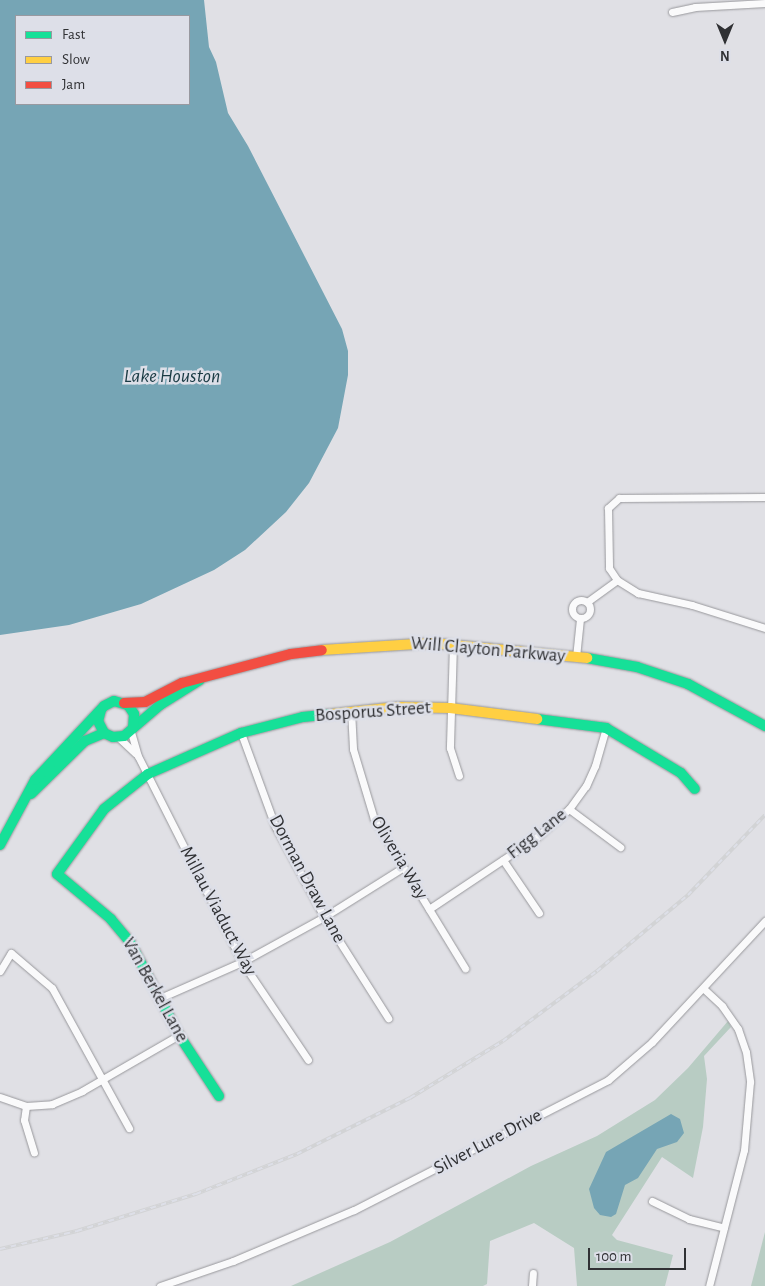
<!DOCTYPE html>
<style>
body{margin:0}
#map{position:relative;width:765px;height:1286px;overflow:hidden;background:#e0e0e5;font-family:"Alegreya Sans",sans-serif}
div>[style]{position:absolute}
.green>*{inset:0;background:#b8ccc3}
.water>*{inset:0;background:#76a5b5}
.roads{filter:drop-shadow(0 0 1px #98989c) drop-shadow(0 0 1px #98989c)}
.street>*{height:7px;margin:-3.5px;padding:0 3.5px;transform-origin:3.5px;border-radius:3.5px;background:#fafafb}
.street>.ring{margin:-3.5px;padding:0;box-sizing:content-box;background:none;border:7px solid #fafafb;border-radius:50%}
.fast>*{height:10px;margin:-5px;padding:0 5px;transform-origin:5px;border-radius:5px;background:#16e098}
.slow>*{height:10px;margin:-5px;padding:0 5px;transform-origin:5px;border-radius:5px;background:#ffcf43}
.jam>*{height:10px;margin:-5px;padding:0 5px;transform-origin:5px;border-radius:5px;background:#f24e42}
.rail>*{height:4px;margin-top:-2px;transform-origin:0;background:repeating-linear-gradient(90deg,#dddfe8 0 5.5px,#d2d3d5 0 11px);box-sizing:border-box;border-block:1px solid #d2d3d5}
span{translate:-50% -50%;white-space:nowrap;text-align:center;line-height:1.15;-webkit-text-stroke:5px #dddfe8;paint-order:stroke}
.street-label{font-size:19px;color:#303134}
.water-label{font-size:20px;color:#193a43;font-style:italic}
.legend{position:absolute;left:15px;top:15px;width:175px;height:90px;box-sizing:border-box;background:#dddfe8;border:1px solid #9899a0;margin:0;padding:6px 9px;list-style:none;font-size:15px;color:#303134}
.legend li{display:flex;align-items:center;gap:10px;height:25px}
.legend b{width:25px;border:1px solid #9899a0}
.north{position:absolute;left:700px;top:15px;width:50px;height:50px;-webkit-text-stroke:4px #dddfe8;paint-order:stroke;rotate:180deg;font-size:14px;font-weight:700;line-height:20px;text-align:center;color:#303134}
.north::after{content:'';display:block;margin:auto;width:18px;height:22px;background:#303134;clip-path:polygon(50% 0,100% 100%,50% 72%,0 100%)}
.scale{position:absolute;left:588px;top:1248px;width:98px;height:22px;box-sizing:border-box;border:2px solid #303134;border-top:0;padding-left:6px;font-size:15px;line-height:18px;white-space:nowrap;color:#303134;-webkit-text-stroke:4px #dddfe8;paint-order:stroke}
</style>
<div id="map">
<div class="green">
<div style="clip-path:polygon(728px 1021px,731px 1027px,704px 1056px,707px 1079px,703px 1127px,693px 1178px,662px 1157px,612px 1235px,617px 1240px,673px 1255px,665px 1286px,577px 1286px,574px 1248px,534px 1223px,490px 1241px,487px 1284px,483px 1286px,291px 1286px,390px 1242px,531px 1166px,597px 1136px,655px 1100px,688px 1068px)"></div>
<div style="clip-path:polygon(765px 1232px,765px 1286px,751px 1286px)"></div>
</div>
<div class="water">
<div style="clip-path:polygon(evenodd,0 0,204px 0,209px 47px,216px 62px,228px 113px,248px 146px,342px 329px,348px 351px,348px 375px,338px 428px,309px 483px,286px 512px,245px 550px,214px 570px,141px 604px,69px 625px,0 635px,0 0,189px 16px,189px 104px,16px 104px,16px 16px,189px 16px)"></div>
<div style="clip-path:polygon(671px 1114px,680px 1119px,684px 1133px,677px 1142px,657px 1149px,638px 1178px,625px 1185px,616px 1214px,611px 1217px,600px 1215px,594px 1208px,589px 1189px,606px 1152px)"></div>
</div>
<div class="roads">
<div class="street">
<div style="left:672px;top:12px;width:24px;rotate:-12deg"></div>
<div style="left:695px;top:7px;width:70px;rotate:-3.3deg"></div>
<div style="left:765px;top:497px;width:146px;rotate:179.6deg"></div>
<div style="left:619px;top:498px;width:15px;rotate:138deg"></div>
<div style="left:608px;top:508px;width:60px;rotate:89deg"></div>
<div style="left:609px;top:568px;width:14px;rotate:56deg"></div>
<div style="left:617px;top:580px;width:25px;rotate:32deg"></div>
<div style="left:638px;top:593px;width:55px;rotate:12.5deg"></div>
<div style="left:692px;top:605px;width:77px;rotate:17.5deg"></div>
<div class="ring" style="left:572px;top:600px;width:11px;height:11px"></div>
<div style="left:587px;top:602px;width:37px;rotate:-36deg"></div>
<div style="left:453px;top:644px;width:104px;rotate:91.7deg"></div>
<div style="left:450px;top:748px;width:29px;rotate:72deg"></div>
<div style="left:576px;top:657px;width:39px;rotate:-84deg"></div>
<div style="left:351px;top:710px;width:39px;rotate:87deg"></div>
<div style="left:353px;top:749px;width:73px;rotate:73.3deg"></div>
<div style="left:374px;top:819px;width:175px;rotate:58.6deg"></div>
<div style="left:131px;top:732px;width:25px;rotate:74deg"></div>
<div style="left:138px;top:756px;width:231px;rotate:63.2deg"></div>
<div style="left:242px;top:962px;width:118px;rotate:56deg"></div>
<div style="left:241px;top:733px;width:99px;rotate:69.9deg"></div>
<div style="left:275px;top:826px;width:103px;rotate:61.7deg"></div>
<div style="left:324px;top:917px;width:120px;rotate:57.6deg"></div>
<div style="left:119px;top:738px;width:23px;rotate:43deg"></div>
<div style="left:569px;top:809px;width:64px;rotate:36.7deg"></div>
<div style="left:503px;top:860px;width:64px;rotate:55.8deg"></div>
<div style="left:429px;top:909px;width:130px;rotate:-33.7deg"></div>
<div style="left:537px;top:837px;width:43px;rotate:-41.2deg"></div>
<div style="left:569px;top:809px;width:29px;rotate:-54deg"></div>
<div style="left:586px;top:786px;width:22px;rotate:-66deg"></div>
<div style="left:595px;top:766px;width:40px;rotate:-74deg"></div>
<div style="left:0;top:971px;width:21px;rotate:-59deg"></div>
<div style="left:11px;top:953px;width:54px;rotate:40.5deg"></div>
<div style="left:52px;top:988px;width:160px;rotate:61.2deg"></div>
<div style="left:704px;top:989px;width:25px;rotate:43deg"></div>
<div style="left:722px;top:1006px;width:28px;rotate:55deg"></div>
<div style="left:738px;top:1029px;width:24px;rotate:71deg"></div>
<div style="left:746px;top:1052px;width:30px;rotate:82deg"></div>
<div style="left:750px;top:1082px;width:68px;rotate:95deg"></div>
<div style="left:744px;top:1150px;width:140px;rotate:104.4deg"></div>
<div style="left:160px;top:998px;width:90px;rotate:-23.7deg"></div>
<div style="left:242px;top:962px;width:94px;rotate:-28.8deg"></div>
<div style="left:324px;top:917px;width:92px;rotate:-32.1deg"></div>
<div style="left:0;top:1097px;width:28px;rotate:19deg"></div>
<div style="left:26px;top:1106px;width:26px;rotate:-4deg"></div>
<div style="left:52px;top:1104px;width:33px;rotate:-23deg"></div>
<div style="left:82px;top:1091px;width:112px;rotate:-30deg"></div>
<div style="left:26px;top:1106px;width:14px;rotate:98deg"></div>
<div style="left:24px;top:1120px;width:34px;rotate:73deg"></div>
<div style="left:652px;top:1201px;width:41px;rotate:25.9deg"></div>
<div style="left:689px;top:1219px;width:36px;rotate:14deg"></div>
<div style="left:160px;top:1286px;width:77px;rotate:-18.9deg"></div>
<div style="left:233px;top:1261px;width:131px;rotate:-22.9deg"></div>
<div style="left:354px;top:1210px;width:285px;rotate:-27.1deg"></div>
<div style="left:608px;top:1080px;width:58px;rotate:-40.8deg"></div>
<div style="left:652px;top:1042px;width:166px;rotate:-47deg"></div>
<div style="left:532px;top:1286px;width:13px;rotate:-86deg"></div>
</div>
<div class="fast">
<div style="left:587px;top:658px;width:51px;rotate:10.2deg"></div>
<div style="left:637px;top:667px;width:54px;rotate:18.4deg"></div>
<div style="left:688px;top:684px;width:88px;rotate:28.6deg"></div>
<div style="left:101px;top:710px;width:11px;rotate:105deg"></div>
<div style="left:98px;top:721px;width:13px;rotate:63deg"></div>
<div style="left:104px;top:733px;width:10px;rotate:24deg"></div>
<div style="left:113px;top:737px;width:11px;rotate:-5deg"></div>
<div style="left:124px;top:736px;width:48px;rotate:-40.7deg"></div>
<div style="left:160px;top:705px;width:47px;rotate:-32deg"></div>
<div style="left:537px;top:719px;width:70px;rotate:7.4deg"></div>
<div style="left:606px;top:728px;width:87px;rotate:31deg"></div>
<div style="left:681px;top:773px;width:21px;rotate:49deg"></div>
<div style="left:31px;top:794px;width:76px;rotate:-44.5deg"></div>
<div style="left:85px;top:741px;width:21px;rotate:-23deg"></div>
<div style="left:0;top:845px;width:74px;rotate:-61.7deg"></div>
<div style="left:35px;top:780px;width:101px;rotate:-47deg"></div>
<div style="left:104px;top:706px;width:11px;rotate:-27deg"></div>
<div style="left:114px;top:701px;width:15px;rotate:16deg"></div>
<div style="left:128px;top:705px;width:11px;rotate:56deg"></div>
<div style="left:134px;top:714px;width:14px;rotate:94deg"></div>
<div style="left:219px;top:1096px;width:73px;rotate:-123.3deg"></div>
<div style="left:179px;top:1035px;width:105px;rotate:-117.8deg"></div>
<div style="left:130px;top:942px;width:30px;rotate:-130deg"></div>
<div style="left:111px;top:919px;width:70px;rotate:-140.2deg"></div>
<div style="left:57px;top:874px;width:80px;rotate:-54.1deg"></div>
<div style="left:104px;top:809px;width:56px;rotate:-38.5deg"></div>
<div style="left:148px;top:774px;width:102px;rotate:-23.8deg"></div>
<div style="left:241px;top:733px;width:64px;rotate:-14.5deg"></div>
<div style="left:303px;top:717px;width:29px;rotate:-6deg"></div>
</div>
<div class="slow">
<div style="left:322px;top:650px;width:110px;rotate:-3.6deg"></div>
<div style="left:432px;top:643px;width:156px;rotate:5.5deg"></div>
<div style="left:332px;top:714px;width:66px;rotate:-6.1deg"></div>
<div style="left:398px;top:707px;width:52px;rotate:1.1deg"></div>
<div style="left:450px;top:708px;width:88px;rotate:7.2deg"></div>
</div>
<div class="jam">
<div style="left:124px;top:703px;width:21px;rotate:-3deg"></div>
<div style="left:145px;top:702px;width:42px;rotate:-27.2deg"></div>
<div style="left:182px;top:683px;width:113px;rotate:-14.9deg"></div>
<div style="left:291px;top:654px;width:31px;rotate:-7deg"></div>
</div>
</div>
<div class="rail">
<div style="left:0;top:1249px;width:79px;rotate:-13.2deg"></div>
<div style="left:77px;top:1231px;width:125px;rotate:-17.3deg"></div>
<div style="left:196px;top:1194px;width:109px;rotate:-21.6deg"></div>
<div style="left:297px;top:1154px;width:126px;rotate:-26.4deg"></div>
<div style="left:410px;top:1098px;width:109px;rotate:-31.5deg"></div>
<div style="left:503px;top:1041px;width:117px;rotate:-36.7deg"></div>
<div style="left:597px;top:971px;width:119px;rotate:-39.9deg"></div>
<div style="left:688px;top:895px;width:111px;rotate:-46.1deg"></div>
</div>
<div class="street-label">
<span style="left:488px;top:650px;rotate:5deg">Will Clayton Parkway</span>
<span style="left:373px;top:712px;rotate:-4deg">Bosporus Street</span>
<span style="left:537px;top:834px;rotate:-38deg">Figg Lane</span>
<span style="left:399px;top:858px;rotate:59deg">Oliveria Way</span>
<span style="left:307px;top:879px;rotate:62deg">Dorman Draw Lane</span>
<span style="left:218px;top:911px;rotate:62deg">Millau Viaduct Way</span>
<span style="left:155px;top:990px;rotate:61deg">Van Berkel Lane</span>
<span style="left:488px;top:1142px;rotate:-28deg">Silver Lure Drive</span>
</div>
<div class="water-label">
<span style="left:172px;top:376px">Lake Houston</span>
</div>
<ul class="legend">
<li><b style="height:6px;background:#16e098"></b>Fast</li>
<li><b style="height:6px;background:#ffcf43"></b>Slow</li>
<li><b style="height:6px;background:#f24e42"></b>Jam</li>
</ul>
<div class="north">N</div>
<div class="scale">100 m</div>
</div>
